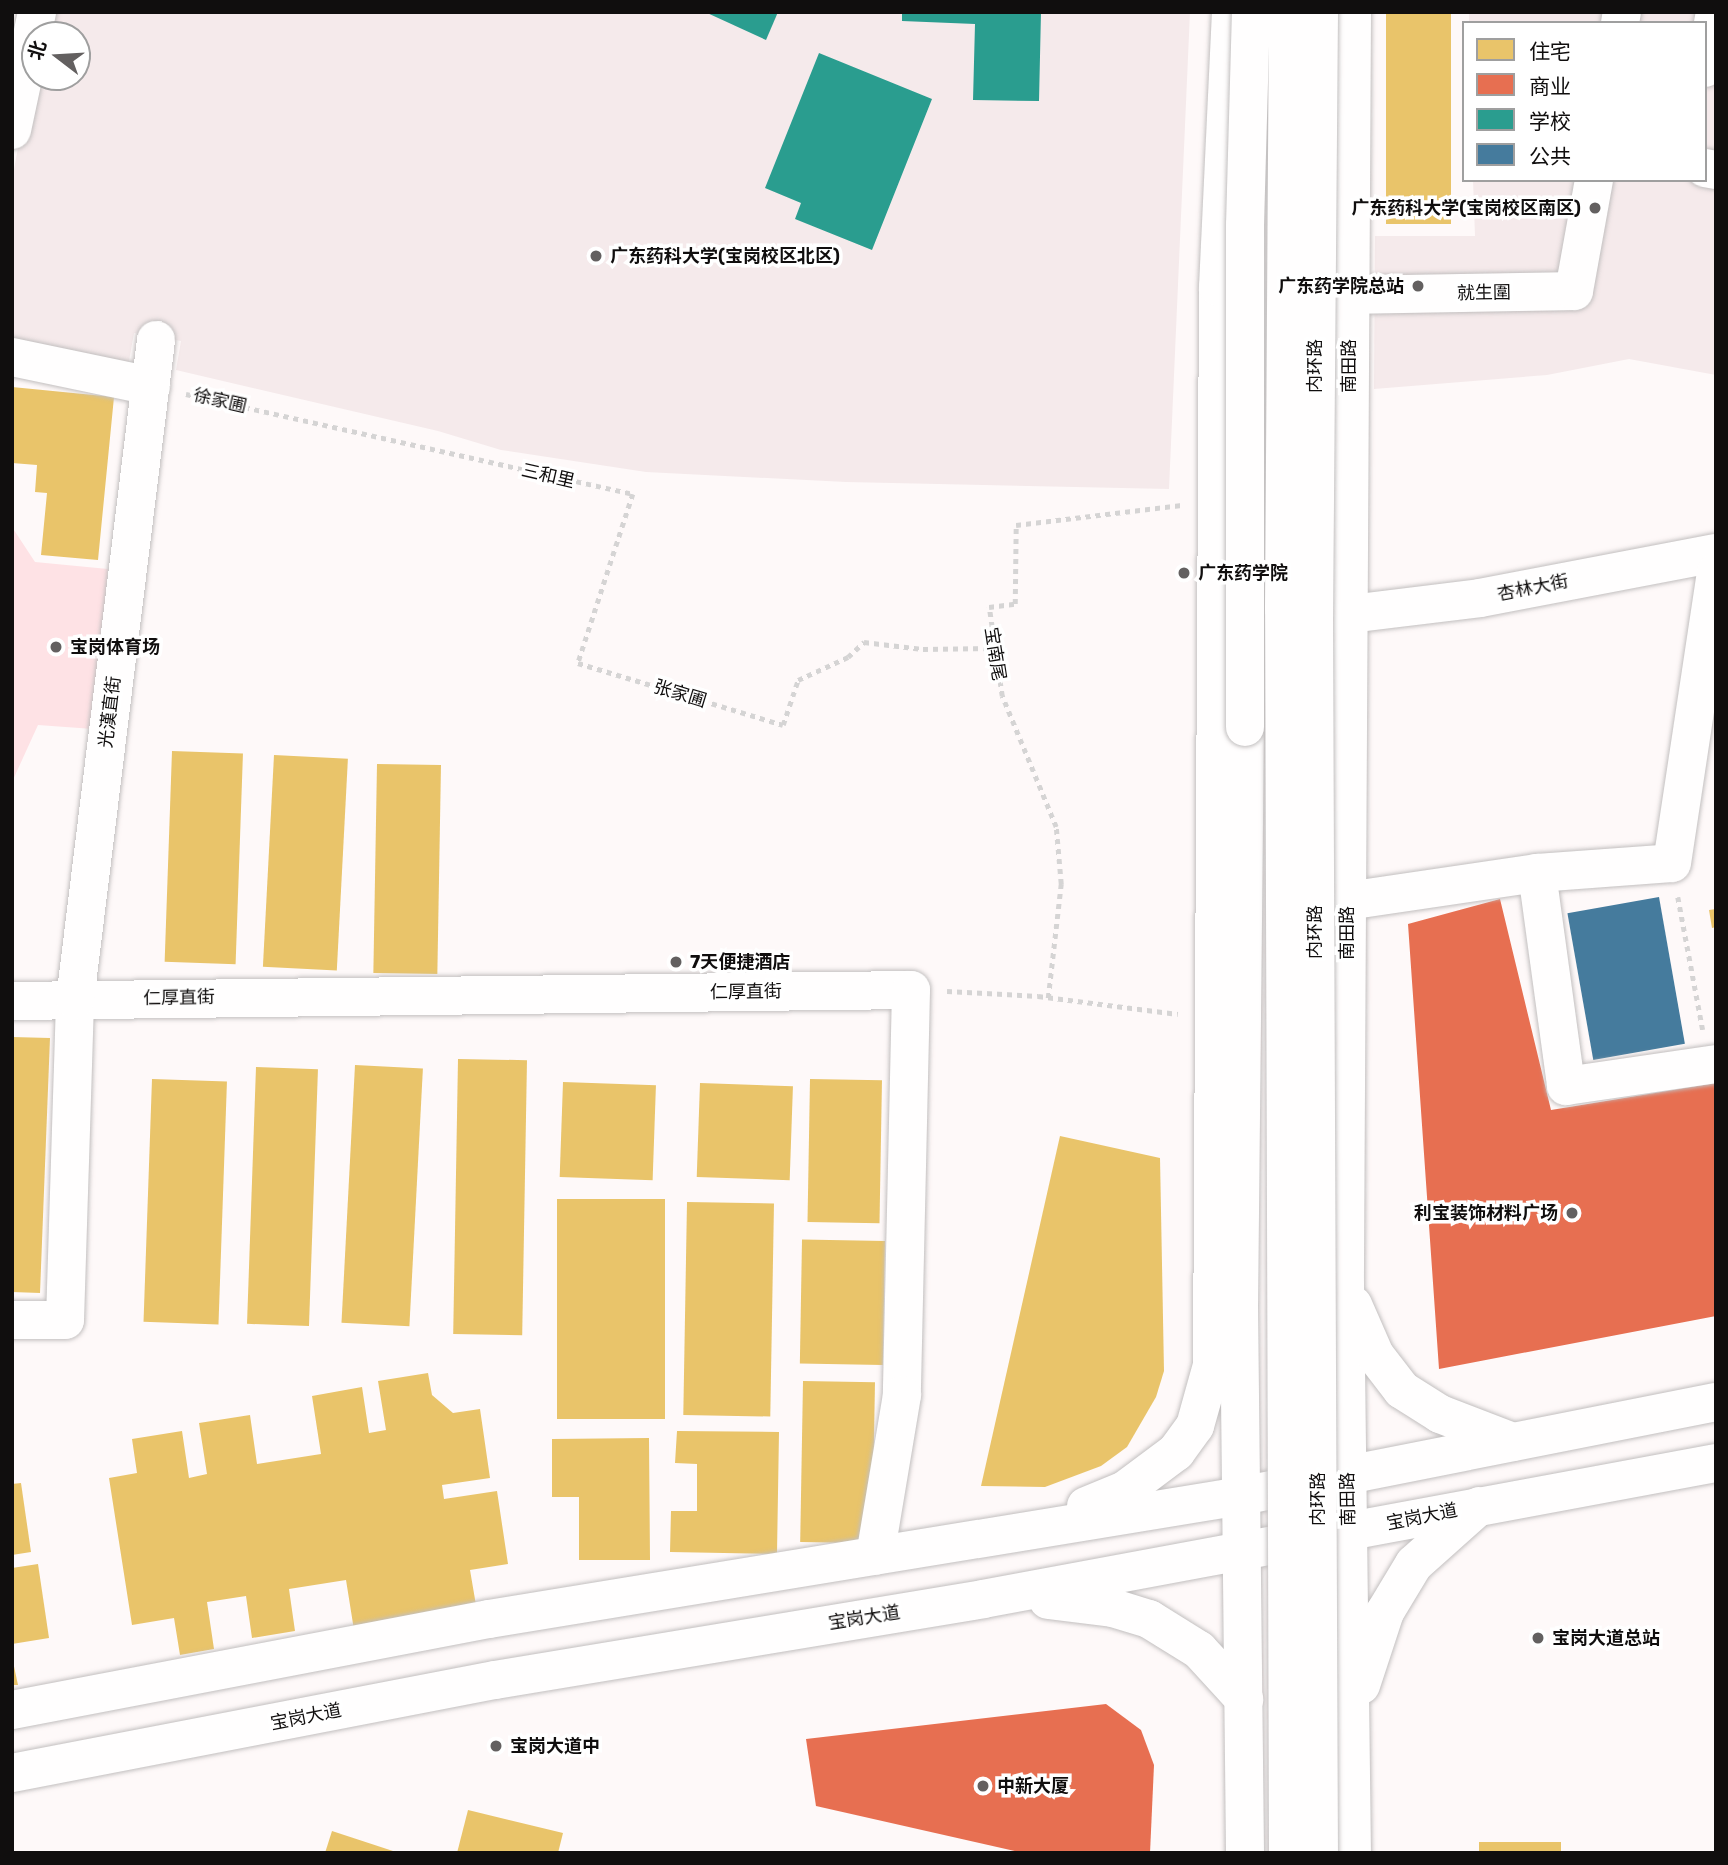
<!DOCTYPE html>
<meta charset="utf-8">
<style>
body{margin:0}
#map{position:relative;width:1728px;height:1865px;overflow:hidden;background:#fef9f9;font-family:Rubik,"Noto Sans SC",sans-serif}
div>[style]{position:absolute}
.built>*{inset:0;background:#f5eaeb}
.green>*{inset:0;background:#fee2e5}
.homes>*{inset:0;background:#e9c46a;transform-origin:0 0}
.shops>*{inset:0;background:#e76f51}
.schools>*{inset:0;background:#2a9d8f}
.public>*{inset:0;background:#457b9d;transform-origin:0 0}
.path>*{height:4.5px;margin-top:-2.25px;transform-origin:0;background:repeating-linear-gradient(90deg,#d5d4d4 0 5px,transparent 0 10px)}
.roads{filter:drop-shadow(0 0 2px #c2bfbf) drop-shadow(0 0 2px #c2bfbf)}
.minor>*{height:38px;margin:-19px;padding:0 19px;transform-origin:19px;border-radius:19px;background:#fffefe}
.major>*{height:38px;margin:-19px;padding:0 19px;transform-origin:19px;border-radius:19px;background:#fffefe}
.bridges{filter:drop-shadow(0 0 2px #c2bfbf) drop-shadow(0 0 2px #c2bfbf)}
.highway-bridge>*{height:38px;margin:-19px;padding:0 19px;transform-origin:19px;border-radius:19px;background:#fffefe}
.dots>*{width:19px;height:19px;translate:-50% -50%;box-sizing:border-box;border:4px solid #fff;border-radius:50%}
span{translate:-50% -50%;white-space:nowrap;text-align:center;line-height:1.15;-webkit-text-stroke:7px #fff;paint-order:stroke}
.poi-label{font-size:18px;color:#100e0e;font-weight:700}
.right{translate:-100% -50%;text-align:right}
.left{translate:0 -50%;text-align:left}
.street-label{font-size:18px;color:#100e0e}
.frame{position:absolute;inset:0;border:14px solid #100e0e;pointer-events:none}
.legend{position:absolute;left:1462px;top:21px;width:245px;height:161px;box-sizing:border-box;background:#fff;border:2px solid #9f9f9f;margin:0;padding:9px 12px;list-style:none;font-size:21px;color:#100e0e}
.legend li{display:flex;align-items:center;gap:14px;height:35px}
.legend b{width:35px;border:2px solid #9f9f9f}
.north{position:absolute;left:21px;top:21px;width:70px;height:70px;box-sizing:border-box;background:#fff;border:2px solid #9f9f9f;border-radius:50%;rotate:287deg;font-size:19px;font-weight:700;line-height:28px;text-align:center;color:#100e0e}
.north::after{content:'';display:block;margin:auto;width:24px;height:32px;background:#636060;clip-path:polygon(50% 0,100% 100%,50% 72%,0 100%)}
</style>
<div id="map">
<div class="built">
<div style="clip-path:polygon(43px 12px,1190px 12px,1169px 489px,846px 482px,646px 472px,501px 450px,438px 431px,176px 370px,181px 341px,134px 333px,127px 372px,12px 348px,12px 180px,35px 56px,35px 77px,77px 77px,77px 35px,39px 35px)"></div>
<div style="clip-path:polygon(1469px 12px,1716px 12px,1716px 375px,1629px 359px,1547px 375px,1374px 389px,1375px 236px,1475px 236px,1473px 180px,1705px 180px,1705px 23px,1469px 23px)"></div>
</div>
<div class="green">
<div style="clip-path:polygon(12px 527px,35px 562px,108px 569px,93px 729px,38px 725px,12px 782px)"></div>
</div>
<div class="homes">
<div style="left:1386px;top:12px;width:65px;height:212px"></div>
<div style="clip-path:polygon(12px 387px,114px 397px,98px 560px,41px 555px,47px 493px,35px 492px,37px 465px,12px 463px)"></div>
<div style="left:172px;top:751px;width:71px;height:211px;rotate:2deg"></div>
<div style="left:274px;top:755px;width:74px;height:212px;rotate:3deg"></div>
<div style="left:377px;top:764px;width:64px;height:209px;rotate:1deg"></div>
<div style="clip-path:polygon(1716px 909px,1716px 927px,1712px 928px,1709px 910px)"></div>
<div style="clip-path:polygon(12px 1037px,50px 1038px,40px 1293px,12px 1292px)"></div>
<div style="left:458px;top:1059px;width:69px;height:275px;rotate:1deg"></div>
<div style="left:355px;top:1065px;width:68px;height:258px;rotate:3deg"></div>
<div style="left:256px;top:1067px;width:62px;height:257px;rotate:2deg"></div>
<div style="left:152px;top:1079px;width:75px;height:243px;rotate:2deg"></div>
<div style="left:810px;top:1079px;width:72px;height:143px;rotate:1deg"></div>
<div style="left:563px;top:1082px;width:93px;height:95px;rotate:2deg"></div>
<div style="left:700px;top:1083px;width:93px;height:94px;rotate:2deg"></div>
<div style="clip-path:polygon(1060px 1136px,1160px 1158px,1164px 1371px,1156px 1397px,1127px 1447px,1101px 1466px,1045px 1487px,981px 1486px)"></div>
<div style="left:665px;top:1199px;width:220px;height:108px;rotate:90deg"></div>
<div style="left:687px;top:1202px;width:87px;height:213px;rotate:1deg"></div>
<div style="left:885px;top:1241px;width:124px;height:83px;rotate:91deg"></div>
<div style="clip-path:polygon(428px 1373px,432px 1395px,453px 1413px,480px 1409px,490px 1478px,442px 1485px,444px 1499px,497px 1491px,508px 1564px,470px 1570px,477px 1611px,354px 1630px,346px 1580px,289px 1589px,295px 1631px,252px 1638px,246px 1596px,207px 1602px,214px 1649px,180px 1655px,174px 1618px,132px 1625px,109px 1478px,137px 1473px,132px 1439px,182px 1431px,189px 1478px,207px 1474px,199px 1423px,250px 1415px,257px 1464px,321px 1454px,312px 1396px,362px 1387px,369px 1433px,386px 1430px,378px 1381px)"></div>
<div style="left:803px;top:1381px;width:72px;height:161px;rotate:1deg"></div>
<div style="clip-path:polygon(677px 1431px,779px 1432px,777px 1554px,670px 1552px,671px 1511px,697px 1511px,697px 1464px,675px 1463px)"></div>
<div style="clip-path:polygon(649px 1438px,650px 1560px,579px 1560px,579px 1497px,552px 1497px,552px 1439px)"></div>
<div style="clip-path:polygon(21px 1483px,31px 1552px,12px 1555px,12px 1484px)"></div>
<div style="clip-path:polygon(38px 1564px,49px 1638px,12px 1644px,12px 1568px)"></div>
<div style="clip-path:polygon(12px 1657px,18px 1685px,12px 1685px)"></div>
<div style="clip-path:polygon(468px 1810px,563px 1833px,558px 1853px,457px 1853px)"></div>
<div style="clip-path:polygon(332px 1831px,396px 1852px,396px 1853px,325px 1853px)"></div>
<div style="left:1479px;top:1842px;width:82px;height:11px"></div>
</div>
<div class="shops">
<div style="clip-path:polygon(1500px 899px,1551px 1110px,1716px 1083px,1716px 1316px,1439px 1369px,1408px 924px)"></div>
<div style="clip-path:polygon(1106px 1704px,1141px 1730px,1154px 1765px,1150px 1853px,1023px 1853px,816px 1806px,806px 1739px)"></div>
</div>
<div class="schools">
<div style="clip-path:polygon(705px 12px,778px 12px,766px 40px)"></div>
<div style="clip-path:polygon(902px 12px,1041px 12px,1039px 101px,973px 100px,975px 24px,902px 21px)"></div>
<div style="clip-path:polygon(819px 53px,932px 99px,872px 250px,795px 219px,801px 203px,765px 188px)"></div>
</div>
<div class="public">
<div style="left:1659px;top:897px;width:149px;height:93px;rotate:80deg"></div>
</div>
<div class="path">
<div style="left:186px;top:394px;width:458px;rotate:12.6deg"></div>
<div style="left:633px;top:494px;width:178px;rotate:108deg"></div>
<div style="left:578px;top:663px;width:214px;rotate:16.8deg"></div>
<div style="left:783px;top:725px;width:47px;rotate:-71.6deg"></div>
<div style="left:798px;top:680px;width:55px;rotate:-24.7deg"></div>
<div style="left:848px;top:657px;width:22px;rotate:-43deg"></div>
<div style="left:864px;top:642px;width:59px;rotate:6.8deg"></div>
<div style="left:923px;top:649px;width:69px;rotate:-0.8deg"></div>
<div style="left:1678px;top:897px;width:135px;rotate:79.4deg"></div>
<div style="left:947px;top:991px;width:91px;rotate:3.1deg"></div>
<div style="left:1038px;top:996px;width:141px;rotate:7.3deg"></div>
<div style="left:1048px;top:998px;width:115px;rotate:-83.5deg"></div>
<div style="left:1061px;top:884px;width:57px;rotate:-95deg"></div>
<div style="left:1056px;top:827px;width:142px;rotate:-112.4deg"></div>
<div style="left:1002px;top:696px;width:90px;rotate:-98.3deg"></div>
<div style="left:989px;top:607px;width:26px;rotate:-7deg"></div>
<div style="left:1015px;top:604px;width:79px;rotate:-89.3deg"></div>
<div style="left:1016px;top:525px;width:167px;rotate:-6.9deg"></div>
</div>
<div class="roads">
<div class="minor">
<div style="left:1620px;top:23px;width:11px;rotate:-80deg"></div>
<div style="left:1705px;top:68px;width:57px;rotate:-79.9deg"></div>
<div style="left:12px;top:130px;width:121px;rotate:-78deg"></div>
<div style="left:1705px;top:168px;width:11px;rotate:10deg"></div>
<div style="left:1349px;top:295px;width:225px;rotate:-1deg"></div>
<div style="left:1574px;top:291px;width:113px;rotate:-79.8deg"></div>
<div style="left:12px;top:357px;width:142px;rotate:11.8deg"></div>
<div style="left:1350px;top:614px;width:131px;rotate:-7deg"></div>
<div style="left:1480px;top:598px;width:240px;rotate:-10.8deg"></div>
<div style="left:1537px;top:873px;width:215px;rotate:82.2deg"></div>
<div style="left:1566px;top:1086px;width:152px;rotate:-8.3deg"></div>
<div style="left:1347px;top:901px;width:192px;rotate:-8.4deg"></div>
<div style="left:1537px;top:873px;width:135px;rotate:-4.2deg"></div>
<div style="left:1672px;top:863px;width:294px;rotate:-81.4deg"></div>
<div style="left:12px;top:1001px;width:899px;rotate:-0.7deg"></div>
<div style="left:911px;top:990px;width:405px;rotate:91.3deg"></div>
<div style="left:902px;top:1395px;width:163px;rotate:99.5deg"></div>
<div style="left:12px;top:1320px;width:53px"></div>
<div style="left:65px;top:1320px;width:320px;rotate:-88.2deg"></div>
<div style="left:75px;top:1000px;width:665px;rotate:-83deg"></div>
</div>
<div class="major">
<div style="left:1352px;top:12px;width:1271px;rotate:90.32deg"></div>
<div style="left:1345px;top:1283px;width:570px;rotate:89.3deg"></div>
<div style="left:1245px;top:727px;width:578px;rotate:90.59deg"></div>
<div style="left:1239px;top:1305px;width:548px;rotate:89.37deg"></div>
<div style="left:1353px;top:1305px;width:55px;rotate:66.3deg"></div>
<div style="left:1375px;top:1355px;width:44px;rotate:52.4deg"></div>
<div style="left:1402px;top:1390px;width:45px;rotate:32.3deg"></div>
<div style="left:1440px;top:1414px;width:78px;rotate:21deg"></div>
<div style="left:1086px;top:1506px;width:42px;rotate:-22.3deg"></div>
<div style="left:1125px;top:1490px;width:64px;rotate:-36.7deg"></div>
<div style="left:1176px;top:1452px;width:32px;rotate:-54deg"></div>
<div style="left:1195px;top:1426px;width:63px;rotate:-74.4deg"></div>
<div style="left:1212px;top:1365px;width:1078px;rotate:-89.68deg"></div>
<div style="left:1218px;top:287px;width:275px;rotate:-87.3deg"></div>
<div style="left:1048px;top:1600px;width:65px;rotate:7deg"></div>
<div style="left:1113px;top:1608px;width:38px;rotate:17deg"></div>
<div style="left:1149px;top:1619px;width:59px;rotate:31.8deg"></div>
<div style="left:1199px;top:1650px;width:67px;rotate:47.4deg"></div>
<div style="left:1361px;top:1685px;width:77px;rotate:-71.8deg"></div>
<div style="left:1385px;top:1612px;width:56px;rotate:-58.9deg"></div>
<div style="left:1414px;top:1564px;width:87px;rotate:-41.7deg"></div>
<div style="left:12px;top:1710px;width:486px;rotate:-10.8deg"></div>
<div style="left:489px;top:1619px;width:762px;rotate:-9.29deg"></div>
<div style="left:1241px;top:1496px;width:484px;rotate:-11.2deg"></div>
<div style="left:12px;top:1773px;width:492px;rotate:-10.9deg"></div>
<div style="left:495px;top:1680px;width:495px;rotate:-9.4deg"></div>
<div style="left:983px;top:1599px;width:746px;rotate:-10.51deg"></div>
</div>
</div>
<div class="bridges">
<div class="highway-bridge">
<div style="left:1319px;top:12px;width:606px;rotate:90.47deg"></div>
<div style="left:1314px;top:618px;width:1235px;rotate:89.77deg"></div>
<div style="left:1245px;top:727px;width:502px;rotate:-90deg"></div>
<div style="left:1245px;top:225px;width:213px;rotate:-88.4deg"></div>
<div style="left:1288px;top:1853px;width:1244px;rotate:-90.18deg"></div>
<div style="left:1284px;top:609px;width:597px;rotate:-89.62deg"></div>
</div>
</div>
<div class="dots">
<div style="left:1595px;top:208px;background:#636060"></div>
<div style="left:596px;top:256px;background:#636060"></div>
<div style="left:1418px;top:286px;background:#636060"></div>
<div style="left:1184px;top:573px;background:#636060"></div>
<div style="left:56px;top:647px;background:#636060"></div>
<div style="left:676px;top:962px;background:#636060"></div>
<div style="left:1572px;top:1213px;background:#636060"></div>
<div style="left:1538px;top:1638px;background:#636060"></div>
<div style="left:496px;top:1746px;background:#636060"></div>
<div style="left:983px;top:1786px;background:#636060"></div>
</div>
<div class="poi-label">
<span class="right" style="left:1581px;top:208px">广东药科大学(宝岗校区南区)</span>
<span class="left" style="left:610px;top:256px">广东药科大学(宝岗校区北区)</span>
<span class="right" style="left:1404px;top:286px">广东药学院总站</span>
<span class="left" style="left:1198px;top:573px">广东药学院</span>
<span class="left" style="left:70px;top:647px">宝岗体育场</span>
<span class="left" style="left:690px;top:962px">7天便捷酒店</span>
<span class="right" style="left:1558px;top:1213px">利宝装饰材料广场</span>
<span class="left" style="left:1552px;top:1638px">宝岗大道总站</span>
<span class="left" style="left:510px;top:1746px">宝岗大道中</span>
<span class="left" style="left:997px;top:1786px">中新大厦</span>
</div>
<div class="street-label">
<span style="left:1484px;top:293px;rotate:-1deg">就生圍</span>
<span style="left:1315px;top:366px;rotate:-90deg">内环路</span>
<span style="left:1349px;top:366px;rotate:-90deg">南田路</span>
<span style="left:220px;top:401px;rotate:13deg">徐家圃</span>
<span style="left:548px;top:476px;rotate:13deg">三和里</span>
<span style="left:1533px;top:588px;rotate:-11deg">杏林大街</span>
<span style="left:995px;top:654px;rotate:81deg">宝南尾</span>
<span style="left:680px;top:694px;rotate:17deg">张家圃</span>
<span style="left:110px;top:712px;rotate:-83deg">光漢直街</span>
<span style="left:1315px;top:932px;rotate:-90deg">内环路</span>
<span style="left:1347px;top:933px;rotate:-90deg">南田路</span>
<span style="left:746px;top:992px;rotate:-1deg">仁厚直街</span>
<span style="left:179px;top:998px;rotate:-1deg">仁厚直街</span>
<span style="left:1318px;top:1499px;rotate:-90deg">内环路</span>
<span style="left:1348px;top:1499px;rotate:-91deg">南田路</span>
<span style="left:1422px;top:1517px;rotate:-11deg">宝岗大道</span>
<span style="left:864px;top:1618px;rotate:-9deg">宝岗大道</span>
<span style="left:306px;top:1717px;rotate:-11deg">宝岗大道</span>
</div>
<div class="frame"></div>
<ul class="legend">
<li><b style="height:19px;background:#e9c46a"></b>住宅</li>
<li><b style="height:19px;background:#e76f51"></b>商业</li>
<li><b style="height:19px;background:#2a9d8f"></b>学校</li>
<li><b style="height:19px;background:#457b9d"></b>公共</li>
</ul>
<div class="north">北</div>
</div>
